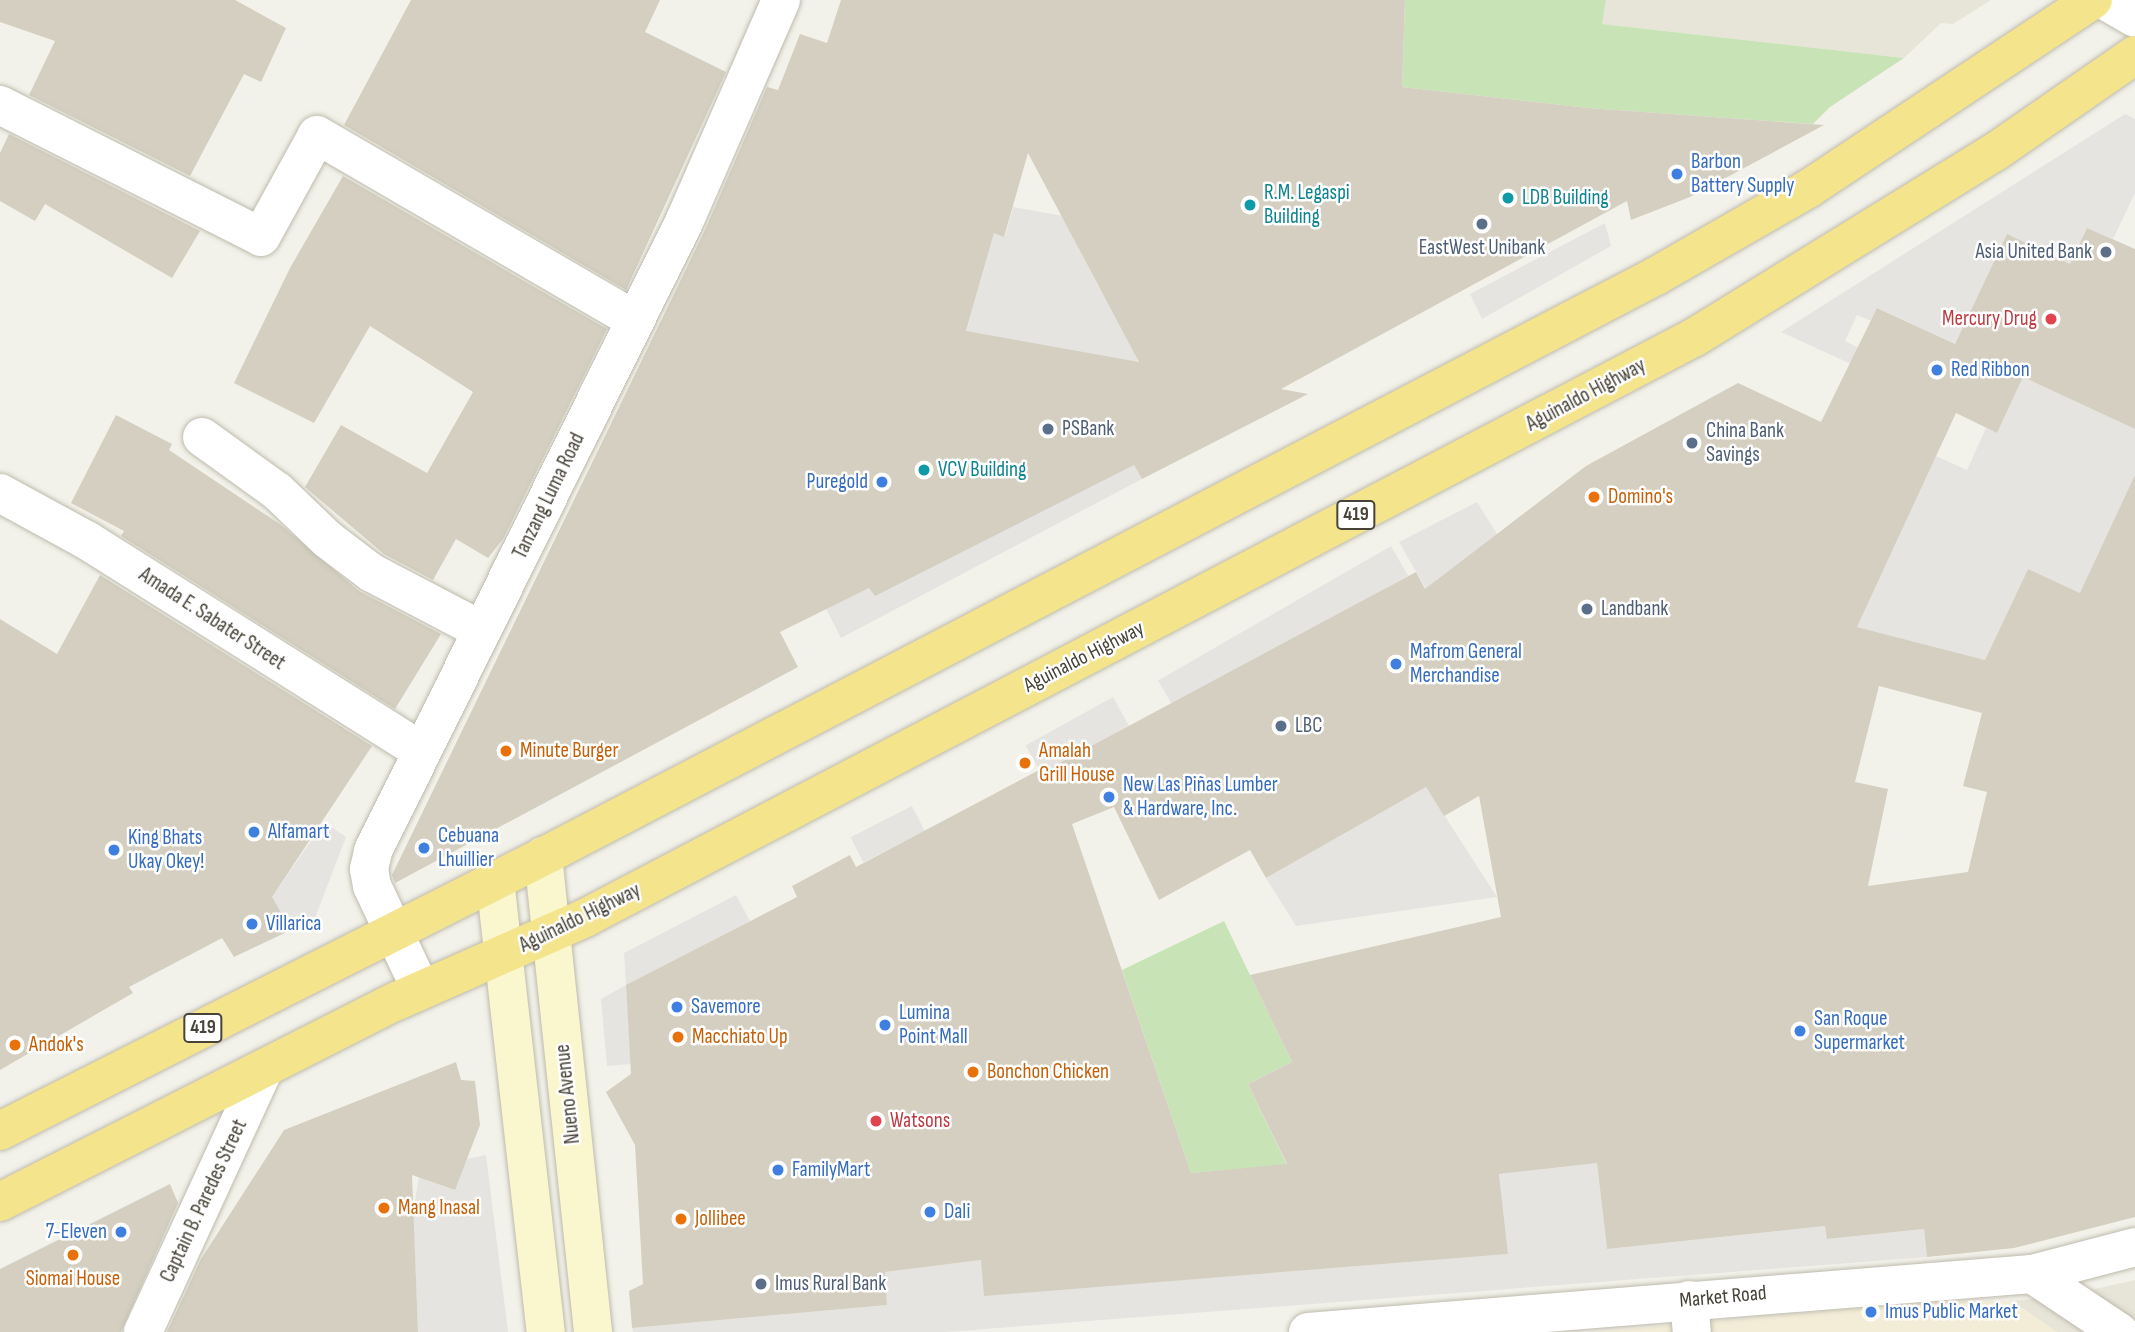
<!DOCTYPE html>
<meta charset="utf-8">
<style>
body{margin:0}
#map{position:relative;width:2135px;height:1332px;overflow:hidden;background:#f3f2ea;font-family:"Sofia Sans Condensed",sans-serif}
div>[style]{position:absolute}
.residential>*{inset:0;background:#e7e5d8}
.commercial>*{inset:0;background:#f3ecd7}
.green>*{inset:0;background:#c8e4b6}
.parking>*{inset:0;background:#e5e4e1;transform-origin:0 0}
.building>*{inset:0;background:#d4cfc0}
.roads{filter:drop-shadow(0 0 2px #bebbad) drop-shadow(0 0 2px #bebbad)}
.pedestrian>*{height:38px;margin:-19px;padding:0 19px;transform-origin:19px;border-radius:19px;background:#fff}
.minor>*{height:38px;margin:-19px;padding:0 19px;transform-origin:19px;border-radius:19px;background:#fff}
.tertiary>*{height:38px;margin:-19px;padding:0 19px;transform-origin:19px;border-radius:19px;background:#fff}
.secondary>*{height:38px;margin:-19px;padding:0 19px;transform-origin:19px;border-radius:19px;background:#faf6cd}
.trunk>*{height:38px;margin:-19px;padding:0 19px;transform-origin:19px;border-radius:19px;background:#f4e48b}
.dots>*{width:19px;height:19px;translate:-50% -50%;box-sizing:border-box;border:4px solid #fff;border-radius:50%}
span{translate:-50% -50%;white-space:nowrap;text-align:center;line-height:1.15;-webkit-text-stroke:5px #fff;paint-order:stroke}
.shield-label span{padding:2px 5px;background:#fff;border:2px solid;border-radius:5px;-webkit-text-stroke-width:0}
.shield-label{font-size:19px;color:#474338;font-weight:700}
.shop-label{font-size:21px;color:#366cbe}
.left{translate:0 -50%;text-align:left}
.right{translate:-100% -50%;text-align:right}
.culture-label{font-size:21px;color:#0d838f}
.service-label{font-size:21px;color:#4e5e75}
.health-label{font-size:21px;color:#be3a42}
.street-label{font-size:21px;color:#474338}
.food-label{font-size:21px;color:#c56008}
</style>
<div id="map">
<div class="residential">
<div style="clip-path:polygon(1606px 0,1991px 0,1953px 24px,1941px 23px,1904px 58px,1602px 24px)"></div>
<div style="clip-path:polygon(2135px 1280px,2135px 1332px,2057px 1332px,2012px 1301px,2068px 1295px)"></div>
</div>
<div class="commercial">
<div style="clip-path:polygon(1933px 1301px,2012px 1301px,2057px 1332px,1595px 1332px)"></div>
</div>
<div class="green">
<div style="clip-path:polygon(1405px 0,1606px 0,1602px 24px,1904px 58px,1830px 107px,1813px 124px,1588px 108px,1402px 87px)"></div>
<div style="clip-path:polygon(1224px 921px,1292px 1062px,1248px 1084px,1287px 1165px,1191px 1173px,1122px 970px)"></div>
</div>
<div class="parking">
<div style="clip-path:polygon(2125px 114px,2135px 119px,2135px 193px,2113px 239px,2087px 228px,2070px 264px,2007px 234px,1955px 344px,1878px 308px,1872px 321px,1857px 315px,1845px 341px,1859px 348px,1851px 364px,1781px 332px)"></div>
<div style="clip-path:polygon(1013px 207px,1102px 223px,1107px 231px,1078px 247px,1100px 289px,1150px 310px,1137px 362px,966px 332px,994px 233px,1005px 236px)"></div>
<div style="clip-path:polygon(1605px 223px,1611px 246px,1482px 319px,1470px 294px)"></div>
<div style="clip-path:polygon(2023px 377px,2135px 429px,2135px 544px,2080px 593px,2028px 569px,1985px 660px,1857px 627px,1936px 456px,1967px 470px,1986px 428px,1997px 433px)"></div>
<div style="clip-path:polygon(1129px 457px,1142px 479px,841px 638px,826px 609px)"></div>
<div style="clip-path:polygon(1477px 502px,1497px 534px,1446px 624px,1399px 542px)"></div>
<div style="left:1391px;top:546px;width:34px;height:269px;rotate:60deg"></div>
<div style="left:1113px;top:697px;width:33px;height:100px;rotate:61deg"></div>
<div style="clip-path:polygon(1426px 787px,1497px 897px,1296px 926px,1266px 878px)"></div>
<div style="left:912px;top:806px;width:28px;height:69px;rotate:63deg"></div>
<div style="clip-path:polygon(324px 822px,346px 837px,315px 918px,298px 927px,267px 904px)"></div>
<div style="clip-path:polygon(736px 895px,750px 921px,626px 986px,631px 1064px,607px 1066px,601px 999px,626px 985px,624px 953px)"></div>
<div style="clip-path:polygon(486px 1155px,508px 1332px,418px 1332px,413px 1213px,419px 1177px,454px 1190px,466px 1159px)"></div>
<div style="clip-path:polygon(1597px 1163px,1607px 1249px,1825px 1226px,1828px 1239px,1924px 1229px,1927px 1257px,945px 1332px,633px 1332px,632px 1328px,887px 1305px,885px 1272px,981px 1260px,1144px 1283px,1508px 1254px,1499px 1174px)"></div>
</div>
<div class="building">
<div style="clip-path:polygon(0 0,235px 0,286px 28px,261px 82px,244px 74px,190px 176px,29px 95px,55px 41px,0 22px)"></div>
<div style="clip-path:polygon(411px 0,660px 0,645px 32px,726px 72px,626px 290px,344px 125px)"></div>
<div style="clip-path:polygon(evenodd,841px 0,1405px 0,1402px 87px,1588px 108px,1824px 125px,1690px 197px,1631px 220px,1627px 201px,1281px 389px,1308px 394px,1142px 479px,1134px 465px,875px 596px,869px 588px,780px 632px,798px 667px,395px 883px,392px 875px,705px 230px,767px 87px,778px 90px,800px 34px,827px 43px,841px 0,1028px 153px,1139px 362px,966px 331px,994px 233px,1004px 237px,1028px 153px)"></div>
<div style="clip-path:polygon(9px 134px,200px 231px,172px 278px,45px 204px,35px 221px,0 201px,0 153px)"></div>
<div style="clip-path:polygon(343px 176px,607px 329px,503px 539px,488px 558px,456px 539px,433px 580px,384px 554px,305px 487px,341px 425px,427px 473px,473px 392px,370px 326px,314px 423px,234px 383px,290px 268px)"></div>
<div style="clip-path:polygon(evenodd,2087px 228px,2135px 249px,2135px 429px,2023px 377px,1997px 433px,1956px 413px,1857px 627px,1985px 660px,2028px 569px,2080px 593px,2135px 475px,2135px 1217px,2014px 1248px,1927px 1257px,1924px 1229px,1827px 1239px,1825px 1226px,1607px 1249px,1597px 1163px,1499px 1174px,1508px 1254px,984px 1296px,981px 1260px,885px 1272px,887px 1305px,632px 1328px,629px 1291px,643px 1284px,635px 1145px,606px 1092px,631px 1074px,626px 985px,797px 897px,792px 886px,850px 855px,856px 867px,1039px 770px,1041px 773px,1416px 572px,1425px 589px,1586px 466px,1738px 383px,1821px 422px,1877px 308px,1955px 344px,2007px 234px,2070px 264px,2087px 228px,1879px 686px,1982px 713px,1963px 786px,1987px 792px,1968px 872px,1868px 886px,1888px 789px,1855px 782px,1879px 686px,2087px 228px,1426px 787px,1444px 816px,1479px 796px,1501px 917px,1250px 975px,1292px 1062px,1248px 1084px,1287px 1164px,1191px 1173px,1072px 824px,1114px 807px,1159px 900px,1250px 850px,1266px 878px,1426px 787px)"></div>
<div style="clip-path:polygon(116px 415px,172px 444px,169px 450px,281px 525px,359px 591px,441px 634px,395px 709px,121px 536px,124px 531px,71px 503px)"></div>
<div style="clip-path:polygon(100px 575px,372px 746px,272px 897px,291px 930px,234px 957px,222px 938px,129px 987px,133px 993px,0 1070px,0 619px,57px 654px)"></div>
<div style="clip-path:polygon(456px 1062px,461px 1080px,475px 1081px,480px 1125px,455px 1190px,412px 1175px,418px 1332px,167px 1332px,201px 1259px,284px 1130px)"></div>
<div style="clip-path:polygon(170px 1184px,178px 1203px,121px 1332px,0 1332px,0 1269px)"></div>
</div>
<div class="roads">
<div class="pedestrian">
<div style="left:1689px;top:1300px;width:32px;rotate:85deg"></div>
</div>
<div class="minor">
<div style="left:0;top:105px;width:292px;rotate:26.8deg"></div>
<div style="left:261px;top:237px;width:116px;rotate:-61.2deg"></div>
<div style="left:317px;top:135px;width:368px;rotate:30.2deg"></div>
<div style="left:202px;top:437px;width:92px;rotate:35.8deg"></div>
<div style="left:277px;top:491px;width:69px;rotate:43.8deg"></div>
<div style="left:327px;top:539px;width:56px;rotate:37.1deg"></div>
<div style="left:372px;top:573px;width:123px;rotate:27.6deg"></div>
<div style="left:0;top:493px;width:100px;rotate:28.6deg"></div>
<div style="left:88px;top:541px;width:394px;rotate:32.2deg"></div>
<div style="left:2032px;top:1274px;width:105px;rotate:33.7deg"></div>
<div style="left:143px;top:1332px;width:289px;rotate:-65.3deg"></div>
</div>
<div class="tertiary">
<div style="left:2104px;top:0;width:36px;rotate:30deg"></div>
<div style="left:421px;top:990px;width:115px;rotate:-115.2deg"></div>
<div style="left:372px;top:886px;width:17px;rotate:-100deg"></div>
<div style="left:369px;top:869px;width:18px;rotate:-77deg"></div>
<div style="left:373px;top:851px;width:704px;rotate:-63.69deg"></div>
<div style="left:685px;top:220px;width:240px;rotate:-66.4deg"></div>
<div style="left:1308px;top:1332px;width:726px;rotate:-4.58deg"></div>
<div style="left:2032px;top:1274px;width:106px;rotate:-14.7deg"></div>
</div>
<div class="secondary">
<div style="left:543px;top:856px;width:479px;rotate:84deg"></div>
<div style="left:495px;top:880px;width:455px;rotate:83.6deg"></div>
</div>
<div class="trunk">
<div style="left:0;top:1131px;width:616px;rotate:-26.81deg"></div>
<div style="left:550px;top:853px;width:1247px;rotate:-27.55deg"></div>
<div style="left:1656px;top:276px;width:175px;rotate:-29.8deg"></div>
<div style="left:1808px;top:189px;width:342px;rotate:-33.6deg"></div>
<div style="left:0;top:1202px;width:445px;rotate:-26.9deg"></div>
<div style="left:397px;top:1001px;width:206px;rotate:-23.8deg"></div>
<div style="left:585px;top:918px;width:1253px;rotate:-27.63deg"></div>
<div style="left:1695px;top:337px;width:352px;rotate:-31.7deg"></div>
<div style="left:1995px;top:152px;width:170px;rotate:-34.7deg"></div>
</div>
</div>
<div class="dots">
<div style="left:1677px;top:174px;background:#3f7fe0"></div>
<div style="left:1508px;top:198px;background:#0f9aa8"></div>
<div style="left:1250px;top:205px;background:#0f9aa8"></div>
<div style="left:1482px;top:224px;background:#5c6f8a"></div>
<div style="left:2106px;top:252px;background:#5c6f8a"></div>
<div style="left:2051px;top:319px;background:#e0444e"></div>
<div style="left:1937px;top:370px;background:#3f7fe0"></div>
<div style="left:1048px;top:429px;background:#5c6f8a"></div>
<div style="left:1692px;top:443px;background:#5c6f8a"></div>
<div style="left:924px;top:470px;background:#0f9aa8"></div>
<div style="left:882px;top:482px;background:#3f7fe0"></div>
<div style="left:1594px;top:497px;background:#e8710a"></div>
<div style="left:1587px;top:609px;background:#5c6f8a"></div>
<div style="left:1396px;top:664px;background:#3f7fe0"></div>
<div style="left:1281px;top:726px;background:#5c6f8a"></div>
<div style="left:506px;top:751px;background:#e8710a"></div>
<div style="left:1025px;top:763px;background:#e8710a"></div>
<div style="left:1109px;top:797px;background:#3f7fe0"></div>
<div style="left:254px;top:832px;background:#3f7fe0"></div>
<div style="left:424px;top:848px;background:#3f7fe0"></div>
<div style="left:114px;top:850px;background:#3f7fe0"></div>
<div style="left:252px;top:924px;background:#3f7fe0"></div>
<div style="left:677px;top:1007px;background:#3f7fe0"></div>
<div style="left:885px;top:1025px;background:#3f7fe0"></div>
<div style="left:1800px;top:1031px;background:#3f7fe0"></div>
<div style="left:678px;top:1037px;background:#e8710a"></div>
<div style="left:15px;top:1045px;background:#e8710a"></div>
<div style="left:973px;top:1072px;background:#e8710a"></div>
<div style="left:876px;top:1121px;background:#e0444e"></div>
<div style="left:778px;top:1170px;background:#3f7fe0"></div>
<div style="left:384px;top:1208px;background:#e8710a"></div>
<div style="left:930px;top:1212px;background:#3f7fe0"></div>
<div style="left:681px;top:1219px;background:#e8710a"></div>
<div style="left:121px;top:1232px;background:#3f7fe0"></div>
<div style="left:73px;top:1255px;background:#e8710a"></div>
<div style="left:761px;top:1284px;background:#5c6f8a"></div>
<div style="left:1871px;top:1312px;background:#3f7fe0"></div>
</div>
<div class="shield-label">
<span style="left:1356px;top:515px">419</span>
<span style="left:203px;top:1028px">419</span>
</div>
<div class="shop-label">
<span class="left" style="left:1691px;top:174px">Barbon<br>Battery Supply</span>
<span class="left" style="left:1951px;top:370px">Red Ribbon</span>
<span class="right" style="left:868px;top:482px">Puregold</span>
<span class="left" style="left:1410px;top:664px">Mafrom General<br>Merchandise</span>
<span class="left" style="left:1123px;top:797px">New Las Piñas Lumber<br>&amp; Hardware, Inc.</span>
<span class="left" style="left:268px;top:832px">Alfamart</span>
<span class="left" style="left:438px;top:848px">Cebuana<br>Lhuillier</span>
<span class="left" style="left:128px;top:850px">King Bhats<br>Ukay Okey!</span>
<span class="left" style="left:266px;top:924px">Villarica</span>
<span class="left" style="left:691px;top:1007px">Savemore</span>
<span class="left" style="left:899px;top:1025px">Lumina<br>Point Mall</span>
<span class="left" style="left:1814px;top:1031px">San Roque<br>Supermarket</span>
<span class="left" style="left:792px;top:1170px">FamilyMart</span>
<span class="left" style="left:944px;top:1212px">Dali</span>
<span class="right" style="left:107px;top:1232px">7-Eleven</span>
<span class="left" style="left:1885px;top:1312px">Imus Public Market</span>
</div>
<div class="culture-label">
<span class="left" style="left:1264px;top:205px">R.M. Legaspi<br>Building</span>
<span class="left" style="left:1522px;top:198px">LDB Building</span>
<span class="left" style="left:938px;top:470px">VCV Building</span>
</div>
<div class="service-label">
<span style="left:1482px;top:248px">EastWest Unibank</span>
<span class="right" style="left:2092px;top:252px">Asia United Bank</span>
<span class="left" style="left:1062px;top:429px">PSBank</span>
<span class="left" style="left:1706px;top:443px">China Bank<br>Savings</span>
<span class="left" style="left:1601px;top:609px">Landbank</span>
<span class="left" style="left:1295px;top:726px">LBC</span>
<span class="left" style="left:775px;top:1284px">Imus Rural Bank</span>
</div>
<div class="health-label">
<span class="right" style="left:2037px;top:319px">Mercury Drug</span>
<span class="left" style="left:890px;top:1121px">Watsons</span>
</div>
<div class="street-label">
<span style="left:1586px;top:395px;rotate:-28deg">Aguinaldo Highway</span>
<span style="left:549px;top:496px;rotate:-64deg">Tanzang Luma Road</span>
<span style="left:212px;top:619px;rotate:33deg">Amada E. Sabater Street</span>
<span style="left:1084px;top:657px;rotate:-27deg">Aguinaldo Highway</span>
<span style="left:580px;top:918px;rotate:-26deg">Aguinaldo Highway</span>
<span style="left:568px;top:1094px;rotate:-96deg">Nueno Avenue</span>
<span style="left:204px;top:1201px;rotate:-65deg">Captain B. Paredes Street</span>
<span style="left:1723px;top:1297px;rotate:-5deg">Market Road</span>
</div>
<div class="food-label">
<span class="left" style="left:1608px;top:497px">Domino's</span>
<span class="left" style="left:520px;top:751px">Minute Burger</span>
<span class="left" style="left:1039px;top:763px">Amalah<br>Grill House</span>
<span class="left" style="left:692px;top:1037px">Macchiato Up</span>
<span class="left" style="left:29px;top:1045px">Andok's</span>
<span class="left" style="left:987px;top:1072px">Bonchon Chicken</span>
<span class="left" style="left:398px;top:1208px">Mang Inasal</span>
<span class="left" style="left:695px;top:1219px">Jollibee</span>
<span style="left:73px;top:1279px">Siomai House</span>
</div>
</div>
